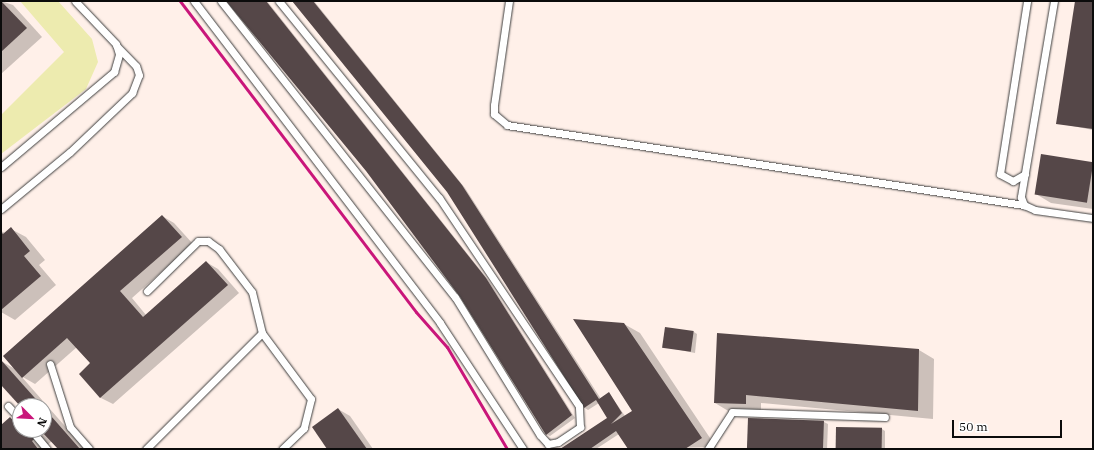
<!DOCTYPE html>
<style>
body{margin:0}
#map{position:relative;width:1094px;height:450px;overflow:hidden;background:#fff0e9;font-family:"IBM Plex Serif",serif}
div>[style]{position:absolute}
.green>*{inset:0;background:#edebaf}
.shadow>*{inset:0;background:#0003}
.building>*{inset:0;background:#554748;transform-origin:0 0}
.roads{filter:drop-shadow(0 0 1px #3e3e3e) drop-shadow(0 0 1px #3e3e3e)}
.lane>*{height:7px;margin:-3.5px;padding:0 3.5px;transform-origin:3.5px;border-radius:3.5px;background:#fff}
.rail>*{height:3px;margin:-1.5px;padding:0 1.5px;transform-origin:1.5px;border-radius:1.5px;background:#c9167a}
span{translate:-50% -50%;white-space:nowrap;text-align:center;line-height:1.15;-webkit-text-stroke:4px #fff;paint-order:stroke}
.frame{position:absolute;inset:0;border:2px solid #0b0b0b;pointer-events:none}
.north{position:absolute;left:12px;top:398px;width:40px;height:40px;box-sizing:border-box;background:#fff;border:1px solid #9d9d9d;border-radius:50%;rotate:114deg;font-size:11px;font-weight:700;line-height:16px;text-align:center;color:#0b0b0b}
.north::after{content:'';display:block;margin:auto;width:14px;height:18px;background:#c9167a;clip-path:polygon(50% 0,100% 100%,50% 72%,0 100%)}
.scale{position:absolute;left:952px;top:420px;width:110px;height:18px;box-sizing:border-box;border:2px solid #0b0b0b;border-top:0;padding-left:5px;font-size:12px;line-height:14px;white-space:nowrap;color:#0b0b0b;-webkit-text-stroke:3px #fff;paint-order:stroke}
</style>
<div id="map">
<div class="green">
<div style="clip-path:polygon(20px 1px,58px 1px,92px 39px,98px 62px,86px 89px,1px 154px,1px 115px,64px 52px)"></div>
</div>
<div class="shadow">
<div style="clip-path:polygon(1px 1px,13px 5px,42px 37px,1px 74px)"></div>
<div style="clip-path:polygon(227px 1px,267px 1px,489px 281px,575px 418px,550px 436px,546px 434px,461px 297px,367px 170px)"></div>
<div style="clip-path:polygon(293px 1px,314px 1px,465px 188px,601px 399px,609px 393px,625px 416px,633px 411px,624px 324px,640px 333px,716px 447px,630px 449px,619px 434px,596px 449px,562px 449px,608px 418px,599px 403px,588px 410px,585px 408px,448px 192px)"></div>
<div style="clip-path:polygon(1076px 1px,1093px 1px,1093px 130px,1057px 123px)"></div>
<div style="clip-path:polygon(1093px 163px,1093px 209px,1051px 203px,1036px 194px)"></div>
<div style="clip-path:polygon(162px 216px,174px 223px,193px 244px,132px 298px,146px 315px,206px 262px,218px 269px,239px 293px,113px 404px,101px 398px,80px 374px,92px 364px,77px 347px,35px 384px,21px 376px,85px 449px,59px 449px,52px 441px,43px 449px,1px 449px,1px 426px,10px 418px,20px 424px,20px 430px,44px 430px,44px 406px,22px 406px,1px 383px,1px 361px,15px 369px)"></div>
<div style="clip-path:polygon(11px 229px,26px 237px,45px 260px,39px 265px,56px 285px,15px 320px,1px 312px,1px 231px,5px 233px)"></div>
<div style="clip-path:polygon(694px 332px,697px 334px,695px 353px,664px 347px)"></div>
<div style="clip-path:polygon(919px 350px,934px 359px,933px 419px,761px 403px,761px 412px,730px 412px,715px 403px)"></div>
<div style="clip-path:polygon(338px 409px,350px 416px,373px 449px,328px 449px)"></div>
<div style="clip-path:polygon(749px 419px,824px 422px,828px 424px,827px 449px,748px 449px)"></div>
<div style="clip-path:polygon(882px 429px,885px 431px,885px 449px,837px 449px)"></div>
</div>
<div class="building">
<div style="clip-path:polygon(1px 1px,27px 28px,1px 52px)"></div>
<div style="clip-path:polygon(226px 1px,266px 1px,486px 278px,572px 415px,546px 435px,460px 297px,366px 171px)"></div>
<div style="clip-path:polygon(292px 1px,313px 1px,462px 185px,599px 399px,609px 392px,622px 413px,611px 424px,632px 411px,573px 319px,624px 323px,702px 438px,685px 449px,628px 449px,616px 431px,590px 449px,560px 449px,607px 418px,596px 400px,584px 408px,447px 192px)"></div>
<div style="clip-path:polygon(1075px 1px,1093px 1px,1093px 129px,1056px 124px)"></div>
<div style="left:1041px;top:154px;width:53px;height:41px;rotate:9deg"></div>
<div style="clip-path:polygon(162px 215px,182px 237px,120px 291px,143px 317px,206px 261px,228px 285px,100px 398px,79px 374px,90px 363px,67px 338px,22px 378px,3px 356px)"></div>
<div style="clip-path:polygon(11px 227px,30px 251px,24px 256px,41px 276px,1px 310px,1px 232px,3px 234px)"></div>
<div style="left:665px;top:327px;width:29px;height:21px;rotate:8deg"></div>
<div style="clip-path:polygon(717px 333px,919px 349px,918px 411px,746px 395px,746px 404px,714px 403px)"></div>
<div style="clip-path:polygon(1px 360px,42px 406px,20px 406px,1px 385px)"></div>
<div style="clip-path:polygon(44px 408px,80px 449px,58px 449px,42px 432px,32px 441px,38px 449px,1px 449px,1px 425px,10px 417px,23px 431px,44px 430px)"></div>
<div style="clip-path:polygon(338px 408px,367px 449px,327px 449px,312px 427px)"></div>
<div style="left:748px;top:418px;width:76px;height:31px;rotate:2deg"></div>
<div style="left:836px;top:427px;width:46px;height:22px;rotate:1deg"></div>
</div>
<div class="roads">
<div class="lane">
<div style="left:194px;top:1px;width:405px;rotate:52.6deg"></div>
<div style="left:440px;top:323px;width:151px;rotate:56.6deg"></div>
<div style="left:221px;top:1px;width:377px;rotate:51.7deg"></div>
<div style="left:455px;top:297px;width:162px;rotate:58.4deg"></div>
<div style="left:540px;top:435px;width:12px;rotate:48deg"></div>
<div style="left:548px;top:444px;width:10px;rotate:-11deg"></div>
<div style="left:558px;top:442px;width:27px;rotate:-34deg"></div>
<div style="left:580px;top:427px;width:21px;rotate:-93deg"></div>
<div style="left:579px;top:406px;width:251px;rotate:-123.9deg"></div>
<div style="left:439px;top:198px;width:254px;rotate:-129.1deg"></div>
<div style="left:509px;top:1px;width:105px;rotate:98.2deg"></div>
<div style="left:494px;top:105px;width:9px;rotate:90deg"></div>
<div style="left:494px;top:114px;width:17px;rotate:40deg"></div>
<div style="left:507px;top:125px;width:523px;rotate:8.8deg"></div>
<div style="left:1054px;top:1px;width:199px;rotate:99.6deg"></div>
<div style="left:1021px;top:197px;width:9px;rotate:69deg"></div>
<div style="left:1024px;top:205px;width:12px;rotate:24deg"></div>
<div style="left:1035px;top:210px;width:59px;rotate:7.9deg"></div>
<div style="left:1px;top:167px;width:148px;rotate:-40.1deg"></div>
<div style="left:114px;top:72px;width:19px;rotate:-74deg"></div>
<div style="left:119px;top:54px;width:10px;rotate:-107deg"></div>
<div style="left:116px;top:44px;width:59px;rotate:-133.6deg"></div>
<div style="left:1025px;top:174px;width:14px;rotate:150deg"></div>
<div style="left:1013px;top:181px;width:15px;rotate:-152deg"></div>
<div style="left:1000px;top:174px;width:175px;rotate:-81.1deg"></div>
<div style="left:1px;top:209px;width:89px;rotate:-39.6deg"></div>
<div style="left:70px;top:152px;width:86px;rotate:-43.6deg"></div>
<div style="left:132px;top:93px;width:19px;rotate:-69deg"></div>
<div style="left:139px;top:75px;width:9px;rotate:-108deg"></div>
<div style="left:136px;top:66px;width:28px;rotate:-134deg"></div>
<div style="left:147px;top:291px;width:71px;rotate:-44.4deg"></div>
<div style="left:198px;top:241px;width:10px"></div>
<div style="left:208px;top:241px;width:14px;rotate:36deg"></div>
<div style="left:219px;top:249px;width:54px;rotate:52.5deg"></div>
<div style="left:252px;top:292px;width:42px;rotate:76.3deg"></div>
<div style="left:262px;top:333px;width:82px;rotate:53.4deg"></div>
<div style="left:311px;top:399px;width:30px;rotate:104deg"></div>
<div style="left:304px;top:428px;width:30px;rotate:136deg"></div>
<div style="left:50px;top:364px;width:66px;rotate:72.4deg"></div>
<div style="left:70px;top:427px;width:29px;rotate:49deg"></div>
<div style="left:8px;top:406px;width:18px;rotate:47deg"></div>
<div style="left:31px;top:430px;width:25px;rotate:50deg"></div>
<div style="left:146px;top:449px;width:164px;rotate:-45deg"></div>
<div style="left:708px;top:449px;width:44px;rotate:-57deg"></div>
<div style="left:732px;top:412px;width:153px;rotate:1.9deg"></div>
</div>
</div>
<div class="rail">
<div style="left:180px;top:1px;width:390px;rotate:52.8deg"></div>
<div style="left:416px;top:312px;width:47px;rotate:48.5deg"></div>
<div style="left:447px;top:347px;width:118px;rotate:59.5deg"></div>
</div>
<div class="frame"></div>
<div class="north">N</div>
<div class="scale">50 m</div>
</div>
